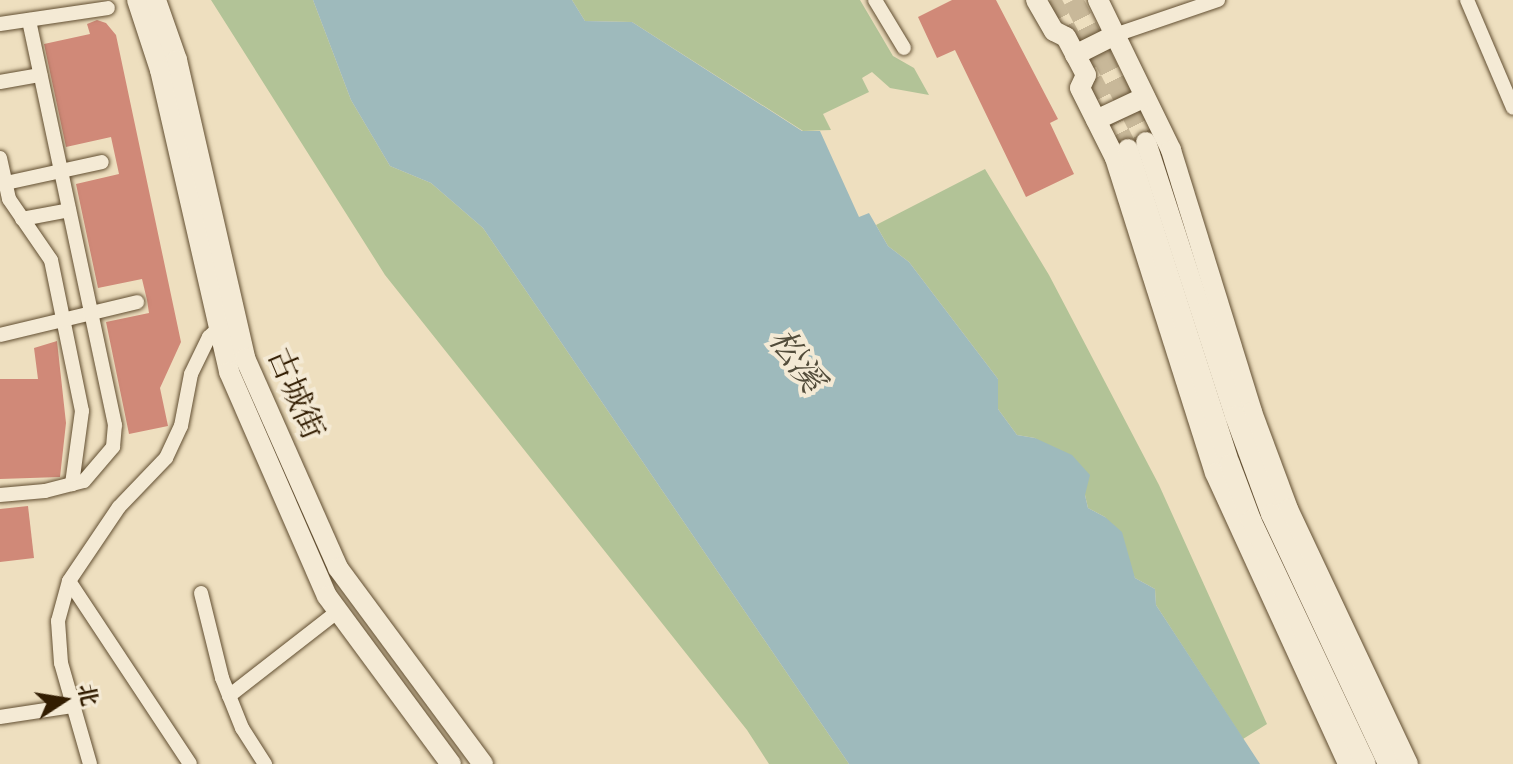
<!DOCTYPE html>
<meta charset="utf-8">
<style>
body{margin:0}
#map{position:relative;width:1513px;height:764px;overflow:hidden;background:#eedfbf;font-family:"IM FELL Great Primer","Noto Serif SC",serif}
div>[style]{position:absolute}
.green>*{inset:0;background:#b2c397}
.water>*{inset:0;background:#9ebabc}
.building>*{inset:0;background:#d08978}
.secondary-tunnel>*{height:20px;margin-top:-10px;transform-origin:0;background:repeating-linear-gradient(90deg,#c8b899 0 20px,transparent 0 30px)}
.roads{filter:drop-shadow(0 0 2px #614e31) drop-shadow(0 0 2px #614e31)}
.street>*{height:14px;margin:-7px;padding:0 7px;transform-origin:7px;border-radius:7px;background:#f4ead5}
.secondary>*{height:20px;margin:-10px;padding:0 10px;transform-origin:10px;border-radius:10px;background:#f4ead5}
span{translate:-50% -50%;white-space:nowrap;text-align:center;line-height:1.15;-webkit-text-stroke:8px #f4ead5;paint-order:stroke}
.street-label{font-size:32px;color:#321d02}
.water-label{font-size:34px;color:#524c3a;font-style:italic}
.north{position:absolute;left:24px;top:660px;width:80px;height:80px;-webkit-text-stroke:6px #f4ead5;paint-order:stroke;rotate:78deg;font-size:22px;font-weight:700;line-height:32px;text-align:center;color:#321d02}
.north::after{content:'';display:block;margin:auto;width:28px;height:36px;background:#321d02;clip-path:polygon(50% 0,100% 100%,50% 72%,0 100%)}
</style>
<div id="map">
<div class="green">
<div style="clip-path:polygon(211px 0,313px 0,351px 100px,390px 166px,431px 183px,483px 228px,849px 764px,769px 764px,747px 730px,385px 275px)"></div>
<div style="clip-path:polygon(572px 0,860px 0,893px 56px,914px 68px,929px 95px,890px 88px,872px 72px,862px 78px,869px 92px,823px 114px,831px 130px,803px 131px,632px 22px,585px 21px)"></div>
<div style="clip-path:polygon(985px 169px,1049px 275px,1159px 485px,1267px 724px,1243px 739px,1156px 605px,1155px 589px,1135px 578px,1105px 517px,1088px 508px,1085px 495px,1035px 438px,1017px 435px,998px 409px,998px 379px,909px 262px,888px 246px,876px 225px)"></div>
</div>
<div class="water">
<div style="clip-path:polygon(313px 0,572px 0,585px 21px,632px 22px,802px 131px,820px 131px,859px 217px,869px 213px,888px 246px,909px 262px,998px 379px,998px 409px,1017px 435px,1035px 438px,1072px 455px,1090px 475px,1085px 495px,1088px 508px,1105px 517px,1122px 532px,1135px 578px,1155px 589px,1156px 605px,1260px 764px,849px 764px,483px 228px,431px 183px,390px 166px,351px 100px)"></div>
</div>
<div class="building">
<div style="clip-path:polygon(952px 0,996px 0,1058px 119px,1050px 123px,1074px 174px,1026px 197px,955px 50px,937px 58px,918px 17px)"></div>
<div style="clip-path:polygon(97px 20px,106px 23px,116px 35px,181px 342px,160px 388px,168px 426px,129px 434px,106px 322px,149px 313px,147px 300px,142px 279px,98px 288px,76px 184px,119px 174px,111px 137px,66px 147px,44px 44px,90px 34px,87px 24px)"></div>
<div style="clip-path:polygon(57px 341px,66px 423px,60px 477px,0 479px,0 379px,38px 379px,34px 348px)"></div>
<div style="clip-path:polygon(28px 506px,34px 558px,0 562px,0 509px)"></div>
</div>
<div class="secondary-tunnel">
<div style="left:1051px;top:0;width:168px;rotate:62.7deg"></div>
<div style="left:1073px;top:0;width:160px;rotate:62.8deg"></div>
</div>
<div class="roads">
<div class="street">
<div style="left:875px;top:0;width:56px;rotate:58.9deg"></div>
<div style="left:1467px;top:0;width:117px;rotate:66.9deg"></div>
<div style="left:0;top:24px;width:109px;rotate:-8.4deg"></div>
<div style="left:1115px;top:35px;width:109px;rotate:-18.8deg"></div>
<div style="left:0;top:82px;width:41px;rotate:-9.9deg"></div>
<div style="left:0;top:158px;width:42px;rotate:77.6deg"></div>
<div style="left:9px;top:199px;width:74px;rotate:55.5deg"></div>
<div style="left:51px;top:260px;width:154px;rotate:78.4deg"></div>
<div style="left:82px;top:411px;width:74px;rotate:97.8deg"></div>
<div style="left:6px;top:183px;width:98px;rotate:-12.3deg"></div>
<div style="left:22px;top:219px;width:48px;rotate:-10.8deg"></div>
<div style="left:0;top:335px;width:141px;rotate:-13.5deg"></div>
<div style="left:0;top:495px;width:45px;rotate:-5.1deg"></div>
<div style="left:45px;top:491px;width:40px;rotate:-14.4deg"></div>
<div style="left:84px;top:481px;width:45px;rotate:-49.5deg"></div>
<div style="left:113px;top:447px;width:22px;rotate:-85deg"></div>
<div style="left:115px;top:425px;width:414px;rotate:-102deg"></div>
<div style="left:69px;top:581px;width:219px;rotate:56.5deg"></div>
<div style="left:201px;top:593px;width:88px;rotate:76.1deg"></div>
<div style="left:222px;top:678px;width:54px;rotate:68.2deg"></div>
<div style="left:242px;top:728px;width:43px;rotate:57.4deg"></div>
<div style="left:229px;top:696px;width:138px;rotate:-37.9deg"></div>
<div style="left:0;top:717px;width:73px;rotate:-8.7deg"></div>
<div style="left:90px;top:764px;width:105px;rotate:-106deg"></div>
<div style="left:61px;top:663px;width:42px;rotate:-94.1deg"></div>
<div style="left:58px;top:621px;width:41px;rotate:-74.6deg"></div>
<div style="left:69px;top:581px;width:89px;rotate:-56deg"></div>
<div style="left:119px;top:507px;width:68px;rotate:-46.2deg"></div>
<div style="left:166px;top:458px;width:35px;rotate:-65deg"></div>
<div style="left:181px;top:426px;width:53px;rotate:-79.1deg"></div>
<div style="left:191px;top:374px;width:41px;rotate:-64.1deg"></div>
<div style="left:209px;top:337px;width:13px;rotate:-42deg"></div>
</div>
<div class="secondary">
<div style="left:137px;top:0;width:74px;rotate:71.8deg"></div>
<div style="left:160px;top:70px;width:310px;rotate:77.1deg"></div>
<div style="left:229px;top:372px;width:244px;rotate:66.4deg"></div>
<div style="left:327px;top:596px;width:209px;rotate:53.6deg"></div>
<div style="left:156px;top:0;width:64px;rotate:70.7deg"></div>
<div style="left:177px;top:60px;width:306px;rotate:77.1deg"></div>
<div style="left:245px;top:358px;width:230px;rotate:66.1deg"></div>
<div style="left:338px;top:568px;width:244px;rotate:53.5deg"></div>
<div style="left:1036px;top:0;width:36px;rotate:60deg"></div>
<div style="left:1054px;top:31px;width:13px;rotate:27deg"></div>
<div style="left:1066px;top:37px;width:43px;rotate:62.2deg"></div>
<div style="left:1086px;top:75px;width:14px;rotate:115deg"></div>
<div style="left:1080px;top:88px;width:78px;rotate:63.4deg"></div>
<div style="left:1115px;top:158px;width:330px;rotate:72.4deg"></div>
<div style="left:1215px;top:473px;width:320px;rotate:65.4deg"></div>
<div style="left:1098px;top:0;width:167px;rotate:64deg"></div>
<div style="left:1171px;top:150px;width:274px;rotate:72.8deg"></div>
<div style="left:1252px;top:412px;width:103px;rotate:69.6deg"></div>
<div style="left:1288px;top:509px;width:282px;rotate:64.8deg"></div>
<div style="left:1075px;top:55px;width:45px;rotate:-26.6deg"></div>
<div style="left:1096px;top:120px;width:54px;rotate:-25.1deg"></div>
<div style="left:1146px;top:142px;width:288px;rotate:72deg"></div>
<div style="left:1235px;top:416px;width:104px;rotate:69.8deg"></div>
<div style="left:1271px;top:514px;width:276px;rotate:64.9deg"></div>
<div style="left:1128px;top:149px;width:331px;rotate:72.1deg"></div>
<div style="left:1230px;top:464px;width:60px;rotate:69.4deg"></div>
<div style="left:1251px;top:520px;width:270px;rotate:64.8deg"></div>
</div>
</div>
<div class="street-label">
<span style="left:295px;top:394px;rotate:67deg">古城街</span>
</div>
<div class="water-label">
<span style="left:797px;top:360px;rotate:55deg">松溪</span>
</div>
<div class="north">北</div>
</div>
